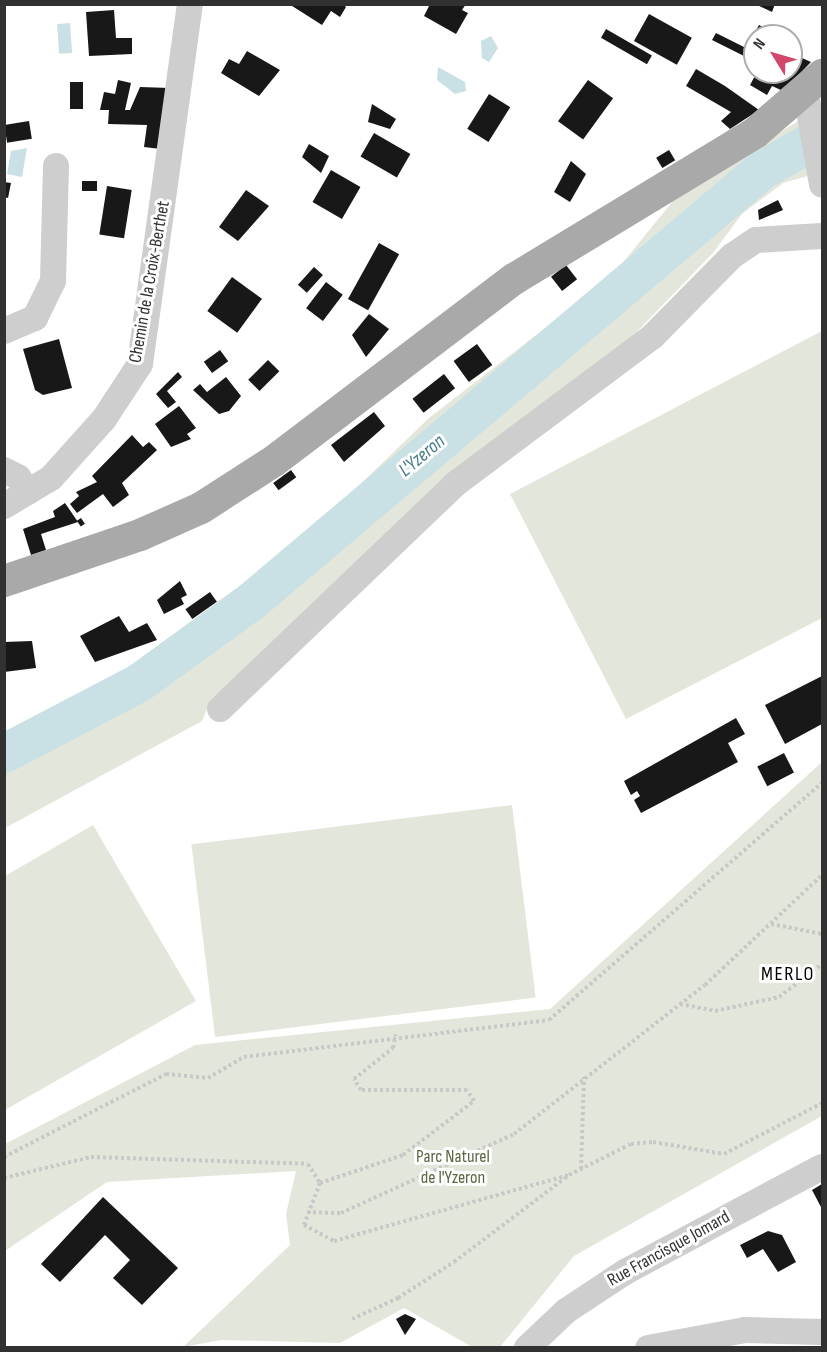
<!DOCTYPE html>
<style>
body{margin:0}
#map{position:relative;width:827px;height:1352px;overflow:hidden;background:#fff;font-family:"Sofia Sans Condensed",sans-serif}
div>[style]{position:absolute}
.green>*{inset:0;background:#e3e7db;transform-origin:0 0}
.water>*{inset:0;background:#c9e0e5;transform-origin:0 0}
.river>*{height:39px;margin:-19.5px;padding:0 19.5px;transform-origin:19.5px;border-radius:19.5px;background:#c9e0e5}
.building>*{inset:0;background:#181818;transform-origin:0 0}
.path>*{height:4px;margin-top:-2px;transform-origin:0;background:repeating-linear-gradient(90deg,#c8c8c8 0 3px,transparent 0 6px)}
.minor>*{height:26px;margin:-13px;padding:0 13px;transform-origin:13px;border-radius:13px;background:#cecece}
.major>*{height:32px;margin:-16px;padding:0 16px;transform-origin:16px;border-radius:16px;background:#a9a9a9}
span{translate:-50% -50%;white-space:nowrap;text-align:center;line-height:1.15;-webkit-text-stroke:6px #fff;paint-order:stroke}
.street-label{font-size:18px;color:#313131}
.park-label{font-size:18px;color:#5a6843}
.water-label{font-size:20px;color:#477c8a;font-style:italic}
.neighbourhood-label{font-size:20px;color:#000;letter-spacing:1.5px}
.frame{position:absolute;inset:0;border:6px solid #313131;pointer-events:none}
.north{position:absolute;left:743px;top:24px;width:60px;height:60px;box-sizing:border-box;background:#fff;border:2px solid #adadad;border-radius:50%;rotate:307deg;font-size:16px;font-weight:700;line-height:24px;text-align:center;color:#313131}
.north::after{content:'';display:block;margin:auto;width:21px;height:27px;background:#d2486a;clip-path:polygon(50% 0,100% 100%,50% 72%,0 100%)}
</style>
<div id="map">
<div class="green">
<div style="clip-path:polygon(808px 115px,818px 173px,783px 183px,742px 214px,713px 253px,599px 371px,211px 699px,202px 721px,5px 828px,5px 741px,180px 638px,318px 525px,429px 418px,611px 277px,678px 195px)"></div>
<div style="clip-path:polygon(822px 331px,822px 618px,626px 719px,510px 494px)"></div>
<div style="clip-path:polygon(822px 762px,822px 1116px,574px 1256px,500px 1347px,472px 1347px,404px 1308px,340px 1343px,221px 1340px,183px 1347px,290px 1245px,286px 1214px,296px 1171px,107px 1182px,5px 1251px,5px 1144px,195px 1045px,550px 1009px)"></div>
<div style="left:512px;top:805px;width:194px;height:323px;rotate:83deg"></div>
<div style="clip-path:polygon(93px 825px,196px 1001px,5px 1110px,5px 876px)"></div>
</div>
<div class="water">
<div style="left:70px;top:23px;width:30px;height:13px;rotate:86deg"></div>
<div style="clip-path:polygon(491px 36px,498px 48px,489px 62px,482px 58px,481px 41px)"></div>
<div style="clip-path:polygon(438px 67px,465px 82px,466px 91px,455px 94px,437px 80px)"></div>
<div style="clip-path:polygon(27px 148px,22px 177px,7px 174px,11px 151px)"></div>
</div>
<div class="river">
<div style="left:4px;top:753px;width:151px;rotate:-27.6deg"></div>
<div style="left:138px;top:683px;width:140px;rotate:-36deg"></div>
<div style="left:251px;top:601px;width:666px;rotate:-40.19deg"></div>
<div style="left:760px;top:171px;width:72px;rotate:-30.1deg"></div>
</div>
<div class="building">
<div style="clip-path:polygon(289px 4px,343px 4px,346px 7px,340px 17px,331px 11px,322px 25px)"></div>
<div style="clip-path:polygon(430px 4px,466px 4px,462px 10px,468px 13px,456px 34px,424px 16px)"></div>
<div style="clip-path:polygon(755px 4px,775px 4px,772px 12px)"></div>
<div style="clip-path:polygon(114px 10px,116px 38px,132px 38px,132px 54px,89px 56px,86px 12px)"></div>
<div style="left:649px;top:14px;width:49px;height:31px;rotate:29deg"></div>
<div style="clip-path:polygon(759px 25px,782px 36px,755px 36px,755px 52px,746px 48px,744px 56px,712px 40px,716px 33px,746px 48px)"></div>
<div style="left:606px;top:29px;width:53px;height:10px;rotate:30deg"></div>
<div style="clip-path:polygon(247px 51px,280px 70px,259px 96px,221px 73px,229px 59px,239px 64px)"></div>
<div style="clip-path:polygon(791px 53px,811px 62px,783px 91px,772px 86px,767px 95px,750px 85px,757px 72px,791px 72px)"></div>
<div style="clip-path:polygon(696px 69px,725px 86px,759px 110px,730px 129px,721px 121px,731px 112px,686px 86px)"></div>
<div style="clip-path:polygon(118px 80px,131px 83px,125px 110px,130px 110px,140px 87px,170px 88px,161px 149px,144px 147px,147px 125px,108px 124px,109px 110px,100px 110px,104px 92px,115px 94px)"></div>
<div style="left:588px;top:80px;width:31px;height:51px;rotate:36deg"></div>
<div style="left:70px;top:82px;width:13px;height:27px"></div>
<div style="left:489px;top:94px;width:25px;height:41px;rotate:32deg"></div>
<div style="clip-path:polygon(372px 104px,396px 119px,390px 129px,368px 122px)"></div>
<div style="left:29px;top:121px;width:18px;height:25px;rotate:81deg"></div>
<div style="left:374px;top:133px;width:42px;height:27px;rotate:30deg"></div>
<div style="clip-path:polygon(309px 144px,329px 156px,321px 173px,302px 157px)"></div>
<div style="left:669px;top:150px;width:12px;height:15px;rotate:59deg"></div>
<div style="clip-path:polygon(571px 161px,586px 174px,570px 202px,554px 192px)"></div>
<div style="left:331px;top:170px;width:34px;height:37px;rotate:30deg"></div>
<div style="left:82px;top:181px;width:15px;height:10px"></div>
<div style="clip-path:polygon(4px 182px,11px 183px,8px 198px,4px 197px)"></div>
<div style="left:107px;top:186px;width:25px;height:49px;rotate:9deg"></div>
<div style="clip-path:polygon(246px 190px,269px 206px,238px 241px,219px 227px)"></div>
<div style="clip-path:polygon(778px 200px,783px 210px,759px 220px,758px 210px)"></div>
<div style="left:379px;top:243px;width:23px;height:64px;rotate:29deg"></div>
<div style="left:566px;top:265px;width:18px;height:19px;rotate:52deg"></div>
<div style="left:314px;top:267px;width:12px;height:24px;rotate:42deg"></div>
<div style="left:232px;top:277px;width:37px;height:42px;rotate:36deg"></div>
<div style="left:326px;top:282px;width:21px;height:33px;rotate:37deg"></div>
<div style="clip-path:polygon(369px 314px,389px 329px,366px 357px,352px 335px)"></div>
<div style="clip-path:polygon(59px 339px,72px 388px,43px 395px,35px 390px,23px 349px)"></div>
<div style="left:477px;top:344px;width:26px;height:29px;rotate:54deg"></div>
<div style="left:220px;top:350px;width:14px;height:20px;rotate:54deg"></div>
<div style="left:268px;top:360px;width:16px;height:28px;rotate:45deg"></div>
<div style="clip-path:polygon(178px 372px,182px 377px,167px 391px,176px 402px,168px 408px,156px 394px)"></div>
<div style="left:444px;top:374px;width:18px;height:40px;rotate:52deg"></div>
<div style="clip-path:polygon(226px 377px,241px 396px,229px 411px,219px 414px,193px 390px,200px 384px,207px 392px)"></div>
<div style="clip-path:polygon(179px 406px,196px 428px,187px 434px,191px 439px,171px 447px,155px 424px)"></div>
<div style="clip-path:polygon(374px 412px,385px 426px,344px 462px,331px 445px)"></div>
<div style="clip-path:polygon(132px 435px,143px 447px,149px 442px,157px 450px,122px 483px,129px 495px,113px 507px,103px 494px,77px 513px,70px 504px,79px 496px,76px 492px,97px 482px,92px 476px)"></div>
<div style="left:291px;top:470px;width:9px;height:22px;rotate:54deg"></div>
<div style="clip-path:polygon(65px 503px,78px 522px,41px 534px,46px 550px,31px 555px,23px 529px,55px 517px,53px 511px)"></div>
<div style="left:81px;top:518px;width:7px;height:5px;rotate:56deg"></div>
<div style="clip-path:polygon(180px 581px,187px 595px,181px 598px,184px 604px,164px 614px,157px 600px)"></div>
<div style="left:210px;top:592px;width:12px;height:30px;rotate:55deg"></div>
<div style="clip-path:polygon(119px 616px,129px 632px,147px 623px,157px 640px,95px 662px,80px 636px)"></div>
<div style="clip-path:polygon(32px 641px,36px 668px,4px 672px,4px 642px)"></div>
<div style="clip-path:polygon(822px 676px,822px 724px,785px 744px,765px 705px)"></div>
<div style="clip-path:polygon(736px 718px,745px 734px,728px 743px,738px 762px,641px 813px,634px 800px,640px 796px,637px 791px,631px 795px,624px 781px)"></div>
<div style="left:784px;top:753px;width:22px;height:30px;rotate:63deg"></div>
<div style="clip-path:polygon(822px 1184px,822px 1209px,812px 1190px)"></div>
<div style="clip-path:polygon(103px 1197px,178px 1268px,142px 1305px,113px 1278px,130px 1260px,105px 1235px,60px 1282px,41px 1264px)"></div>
<div style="clip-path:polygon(768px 1231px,782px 1235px,796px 1262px,778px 1272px,763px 1249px,747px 1258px,740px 1245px)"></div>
<div style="clip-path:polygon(405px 1314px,416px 1319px,405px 1335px,396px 1319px)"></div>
</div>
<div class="path">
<div style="left:771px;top:924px;width:52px;rotate:11.1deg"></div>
<div style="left:680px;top:1004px;width:36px;rotate:11deg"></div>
<div style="left:715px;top:1011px;width:66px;rotate:-12.3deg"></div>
<div style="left:779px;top:997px;width:54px;rotate:-37.5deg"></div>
<div style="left:4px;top:1157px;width:182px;rotate:-27.1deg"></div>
<div style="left:166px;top:1074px;width:42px;rotate:5.4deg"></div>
<div style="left:208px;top:1078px;width:42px;rotate:-30.3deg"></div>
<div style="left:244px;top:1057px;width:307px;rotate:-6.9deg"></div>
<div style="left:549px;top:1020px;width:362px;rotate:-41deg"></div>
<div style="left:581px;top:1169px;width:92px;rotate:-88.1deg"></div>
<div style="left:4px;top:1178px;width:89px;rotate:-13.6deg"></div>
<div style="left:91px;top:1157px;width:217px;rotate:1.8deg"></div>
<div style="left:308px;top:1164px;width:22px;rotate:58deg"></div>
<div style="left:320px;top:1183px;width:45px;rotate:110.9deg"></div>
<div style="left:304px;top:1225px;width:34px;rotate:28deg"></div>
<div style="left:334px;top:1241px;width:244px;rotate:-15.7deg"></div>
<div style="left:320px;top:1183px;width:88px;rotate:-18.6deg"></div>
<div style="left:403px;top:1155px;width:89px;rotate:-37.3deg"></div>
<div style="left:474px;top:1101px;width:13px;rotate:-122deg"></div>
<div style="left:467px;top:1090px;width:106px;rotate:180deg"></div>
<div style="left:361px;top:1090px;width:13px;rotate:-122deg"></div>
<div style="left:354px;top:1079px;width:50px;rotate:-38.5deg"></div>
<div style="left:393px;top:1048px;width:14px;rotate:-78deg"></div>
<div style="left:307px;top:1212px;width:34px;rotate:2deg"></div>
<div style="left:341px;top:1213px;width:190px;rotate:-24.5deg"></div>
<div style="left:514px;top:1134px;width:242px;rotate:-38deg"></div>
<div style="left:705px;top:985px;width:161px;rotate:-43.2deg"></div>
<div style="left:352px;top:1319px;width:51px;rotate:-24.5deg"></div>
<div style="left:398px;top:1298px;width:67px;rotate:-32.7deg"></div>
<div style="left:454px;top:1262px;width:144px;rotate:-37.1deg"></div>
<div style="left:569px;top:1175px;width:69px;rotate:-26.6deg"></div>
<div style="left:631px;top:1144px;width:22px;rotate:-5deg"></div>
<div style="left:653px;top:1142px;width:72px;rotate:9.6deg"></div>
<div style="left:724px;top:1154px;width:110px;rotate:-27.5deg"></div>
</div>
<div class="minor">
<div style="left:806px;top:93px;width:93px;rotate:80.1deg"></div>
<div style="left:4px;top:331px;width:34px;rotate:-23deg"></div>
<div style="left:35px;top:318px;width:41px;rotate:-64.1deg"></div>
<div style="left:53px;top:281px;width:115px;rotate:-88.5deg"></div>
<div style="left:4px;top:470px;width:16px;rotate:27deg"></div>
<div style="left:18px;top:477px;width:18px;rotate:56deg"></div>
<div style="left:4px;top:506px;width:55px;rotate:-30.8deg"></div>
<div style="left:51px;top:478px;width:79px;rotate:-48.1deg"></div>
<div style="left:104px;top:419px;width:66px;rotate:-56.8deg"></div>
<div style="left:140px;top:364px;width:363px;rotate:-82.1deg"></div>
<div style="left:220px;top:709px;width:324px;rotate:-43.7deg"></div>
<div style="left:454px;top:485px;width:249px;rotate:-36.8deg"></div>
<div style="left:653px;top:336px;width:112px;rotate:-45.4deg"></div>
<div style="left:732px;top:256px;width:29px;rotate:-34deg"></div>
<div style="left:756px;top:240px;width:66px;rotate:-3.5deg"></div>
<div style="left:527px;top:1348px;width:54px;rotate:-43.5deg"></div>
<div style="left:566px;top:1311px;width:71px;rotate:-33.5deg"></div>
<div style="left:625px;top:1272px;width:223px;rotate:-28.1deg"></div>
<div style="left:648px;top:1348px;width:99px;rotate:-10.5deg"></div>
<div style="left:745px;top:1330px;width:77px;rotate:1.5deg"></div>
</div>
<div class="major">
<div style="left:4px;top:581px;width:144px;rotate:-18.7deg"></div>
<div style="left:140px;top:535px;width:67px;rotate:-23.9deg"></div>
<div style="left:201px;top:508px;width:87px;rotate:-32.8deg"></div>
<div style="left:274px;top:461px;width:301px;rotate:-37.2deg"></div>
<div style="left:514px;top:279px;width:282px;rotate:-31.2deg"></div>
<div style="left:755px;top:133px;width:89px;rotate:-40.9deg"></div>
</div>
<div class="street-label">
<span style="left:150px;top:282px;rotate:-80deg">Chemin de la Croix-Berthet</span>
<span style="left:669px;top:1249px;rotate:-29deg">Rue Francisque Jomard</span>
</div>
<div class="park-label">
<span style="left:453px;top:1168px">Parc Naturel<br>de l'Yzeron</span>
</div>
<div class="water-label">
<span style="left:422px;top:456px;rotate:-40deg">L'Yzeron</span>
</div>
<div class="neighbourhood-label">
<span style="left:788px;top:974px">MERLO</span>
</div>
<div class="frame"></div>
<div class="north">N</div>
</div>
